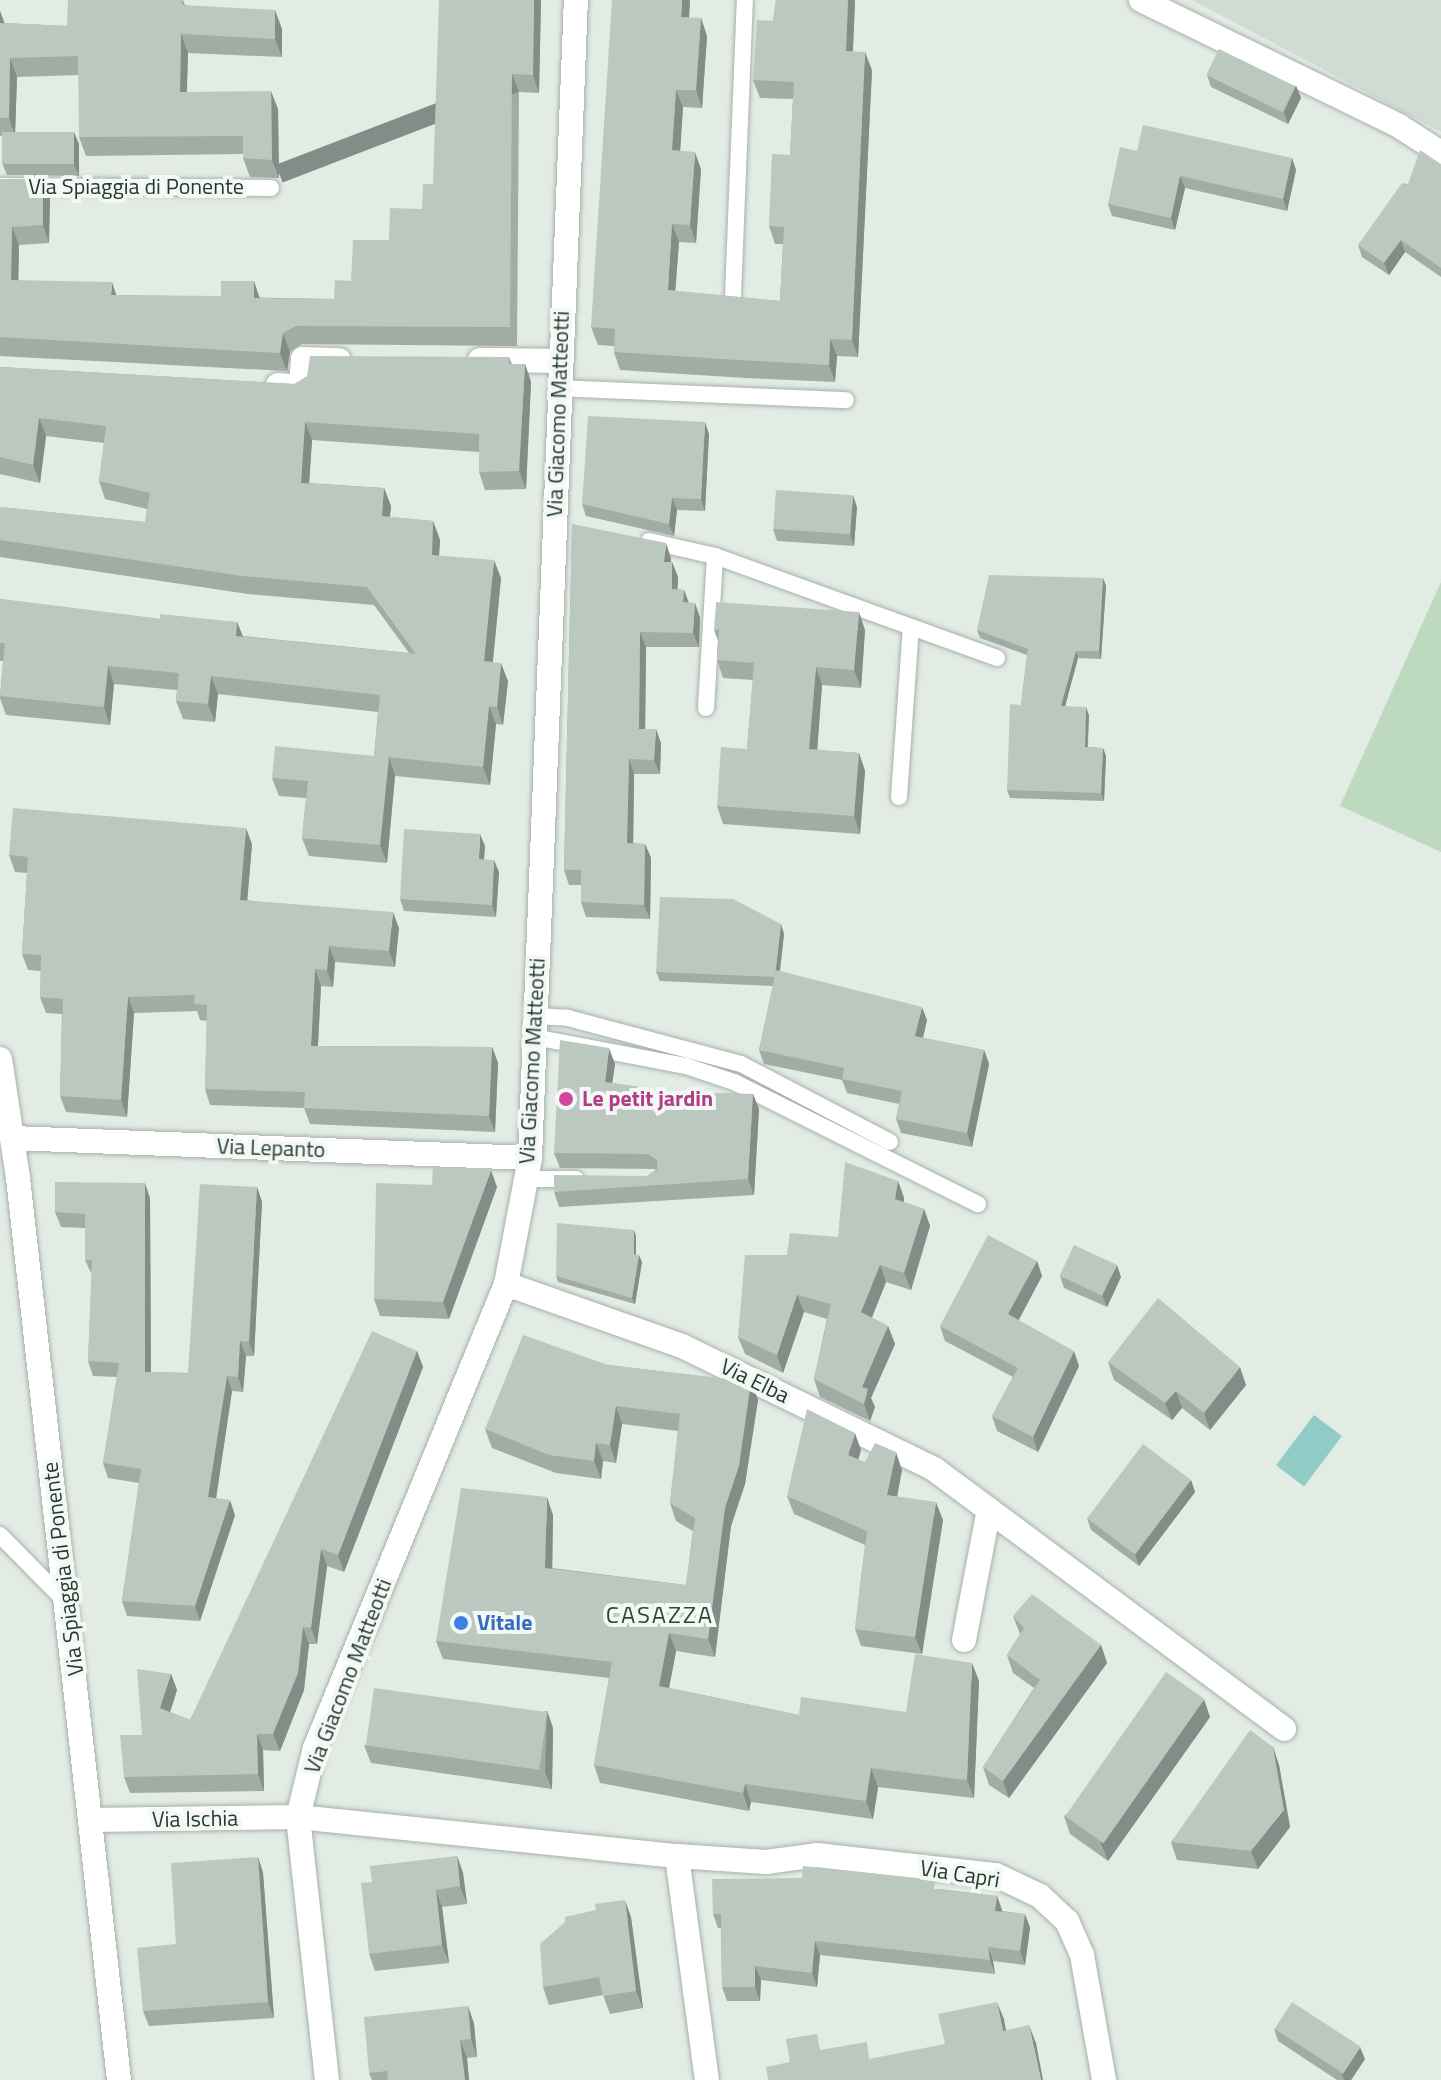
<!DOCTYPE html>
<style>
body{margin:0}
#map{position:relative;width:1441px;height:2080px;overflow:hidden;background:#e3ebe5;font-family:"Titillium Web",sans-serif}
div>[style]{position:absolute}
.built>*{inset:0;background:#d1dbd4}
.green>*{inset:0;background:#bddabe}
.water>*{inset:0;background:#90cbc6;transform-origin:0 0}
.roads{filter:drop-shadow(0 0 2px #a6b2ab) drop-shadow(0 0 2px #a6b2ab)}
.lane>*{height:16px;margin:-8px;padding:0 8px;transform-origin:8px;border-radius:8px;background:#fff}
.street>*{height:24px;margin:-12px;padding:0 12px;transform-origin:12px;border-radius:12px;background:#fff}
.secondary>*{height:24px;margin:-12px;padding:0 12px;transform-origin:12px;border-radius:12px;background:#fff}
.wall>*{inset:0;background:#a1aca5}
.shaded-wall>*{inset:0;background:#838c86;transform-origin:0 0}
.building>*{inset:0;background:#bbc8c0;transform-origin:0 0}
.dots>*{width:22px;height:22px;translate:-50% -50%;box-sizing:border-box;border:4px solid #f3f8f4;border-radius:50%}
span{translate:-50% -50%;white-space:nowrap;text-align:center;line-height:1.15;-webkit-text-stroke:8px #f3f8f4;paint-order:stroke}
.street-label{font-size:22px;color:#243a2f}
.hotel-label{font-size:22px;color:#b23c85;font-weight:700}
.left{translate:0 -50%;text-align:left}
.shop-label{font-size:22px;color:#366cbe;font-weight:700}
.neighbourhood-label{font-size:24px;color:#224b37;letter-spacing:2px}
</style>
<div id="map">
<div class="built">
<div style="clip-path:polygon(1192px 0,1441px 0,1441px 132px)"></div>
</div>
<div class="green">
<div style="clip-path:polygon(1441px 582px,1441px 852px,1340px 806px)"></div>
</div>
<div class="water">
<div style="left:1314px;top:1415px;width:35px;height:63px;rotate:37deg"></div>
</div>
<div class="roads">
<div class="lane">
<div style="left:0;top:186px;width:271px;rotate:0.4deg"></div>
<div style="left:733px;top:295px;width:295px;rotate:-87.7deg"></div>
<div style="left:558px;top:388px;width:288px;rotate:2.4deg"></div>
<div style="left:649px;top:541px;width:68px;rotate:12.8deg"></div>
<div style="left:715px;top:556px;width:300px;rotate:19.9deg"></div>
<div style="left:706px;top:708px;width:152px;rotate:-86.6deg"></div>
<div style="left:899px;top:797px;width:170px;rotate:-86deg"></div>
<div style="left:535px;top:1016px;width:33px;rotate:3deg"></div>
<div style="left:568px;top:1018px;width:179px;rotate:14.9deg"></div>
<div style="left:741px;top:1064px;width:168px;rotate:27.6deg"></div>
<div style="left:534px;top:1037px;width:155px;rotate:10.8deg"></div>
<div style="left:686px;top:1066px;width:51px;rotate:18.4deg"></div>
<div style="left:734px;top:1082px;width:273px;rotate:26.6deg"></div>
<div style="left:526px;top:1179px;width:50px"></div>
<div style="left:0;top:1535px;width:94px;rotate:45.4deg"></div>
</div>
<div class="street">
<div style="left:1141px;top:0;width:287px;rotate:26deg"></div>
<div style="left:1399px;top:126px;width:50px;rotate:32.7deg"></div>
<div style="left:480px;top:360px;width:79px;rotate:0.7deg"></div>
<div style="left:278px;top:385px;width:23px;rotate:5deg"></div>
<div style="left:301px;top:387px;width:28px;rotate:-86deg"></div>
<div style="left:303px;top:359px;width:36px;rotate:2deg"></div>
<div style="left:12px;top:1138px;width:518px;rotate:2.21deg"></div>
<div style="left:506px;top:1284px;width:187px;rotate:19.4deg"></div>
<div style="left:682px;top:1346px;width:280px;rotate:26deg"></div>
<div style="left:934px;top:1469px;width:436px;rotate:36.6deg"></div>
<div style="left:964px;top:1640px;width:133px;rotate:-79.2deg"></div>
<div style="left:92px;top:1820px;width:206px;rotate:-0.8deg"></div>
<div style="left:298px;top:1817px;width:381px;rotate:5.9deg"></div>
<div style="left:677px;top:1856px;width:89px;rotate:3.9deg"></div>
<div style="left:766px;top:1862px;width:51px;rotate:-7.8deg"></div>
<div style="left:817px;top:1855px;width:180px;rotate:6.4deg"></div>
<div style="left:996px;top:1875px;width:49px;rotate:25.5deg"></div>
<div style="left:1040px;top:1896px;width:37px;rotate:43deg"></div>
<div style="left:1067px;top:1921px;width:37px;rotate:66deg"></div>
<div style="left:1082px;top:1955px;width:127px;rotate:80deg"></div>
<div style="left:677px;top:1856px;width:226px;rotate:82.4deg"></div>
</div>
<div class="secondary">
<div style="left:0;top:1059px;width:120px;rotate:81.4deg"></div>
<div style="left:18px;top:1178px;width:908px;rotate:83.61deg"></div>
<div style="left:327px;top:2080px;width:265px;rotate:-96.3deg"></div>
<div style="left:298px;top:1817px;width:71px;rotate:-76.2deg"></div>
<div style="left:315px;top:1748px;width:502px;rotate:-67.63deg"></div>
<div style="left:506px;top:1284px;width:128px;rotate:-79.2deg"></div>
<div style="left:530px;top:1158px;width:1159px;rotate:-87.73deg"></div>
</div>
</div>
<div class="wall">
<div style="clip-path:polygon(183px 0,185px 5px,282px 29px,282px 57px,188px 53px,187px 92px,278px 109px,279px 178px,250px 177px,243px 158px,243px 154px,86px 156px,79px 137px,79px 75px,17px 77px,15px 133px,79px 144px,79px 176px,7px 175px,2px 163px,2px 136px,0 136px,0 11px,4px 23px,67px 26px)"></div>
<div style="clip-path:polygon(541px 0,539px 93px,519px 92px,517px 346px,302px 344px,290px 352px,287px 371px,0 356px,0 179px,50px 197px,49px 243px,19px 245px,18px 281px,116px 295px,334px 299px,389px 240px,422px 209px,433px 184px)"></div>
<div style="clip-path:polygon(690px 0,689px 18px,701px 18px,707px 36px,702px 108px,683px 107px,680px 151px,701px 169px,696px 243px,679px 242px,675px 291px,780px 301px,783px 244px,775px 244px,769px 226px,790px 155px,793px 99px,760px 98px,753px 80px,773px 21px,776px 0,855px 0,853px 52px,872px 70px,858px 357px,837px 356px,835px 382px,745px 378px,620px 370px,614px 352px,614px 346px,598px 345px,591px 327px)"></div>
<div style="clip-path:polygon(1207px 75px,1296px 86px,1301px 98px,1288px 124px,1211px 87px)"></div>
<div style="clip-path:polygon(1137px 151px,1292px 158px,1296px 170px,1287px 211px,1185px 188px,1175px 230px,1112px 216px,1108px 204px)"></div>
<div style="clip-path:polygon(1441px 164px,1441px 277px,1405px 252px,1389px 275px,1362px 257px,1358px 245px,1408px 184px)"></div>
<div style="clip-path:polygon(509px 357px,512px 364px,525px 364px,531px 382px,526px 489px,485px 490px,479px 472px,479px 452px,312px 440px,309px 483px,384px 488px,391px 506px,390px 517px,433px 521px,440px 540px,439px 556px,501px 578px,493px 662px,508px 681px,503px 725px,496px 724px,490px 785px,395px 776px,387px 863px,309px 856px,302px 838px,306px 798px,279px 796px,272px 778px,374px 756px,378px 712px,218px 694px,215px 722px,183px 719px,176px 701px,177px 690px,114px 684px,110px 725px,6px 715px,0 698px,3px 661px,0 661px,0 599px,160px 619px,237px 622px,243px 636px,409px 653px,374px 605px,248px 594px,0 557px,0 507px,145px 522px,147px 509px,105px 499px,99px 481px,104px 443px,46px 436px,40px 483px,0 474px,0 367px,294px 384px)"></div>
<div style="clip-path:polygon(709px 434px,705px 511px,677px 510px,674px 536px,586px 516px,582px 504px)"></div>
<div style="clip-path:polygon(857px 507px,854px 546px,777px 541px,773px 529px)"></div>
<div style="clip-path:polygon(572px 524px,671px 558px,671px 562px,672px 562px,678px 577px,677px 589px,684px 590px,689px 603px,695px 603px,700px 618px,699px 647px,646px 647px,645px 729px,661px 743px,660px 774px,634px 774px,633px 843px,645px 844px,651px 858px,650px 919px,586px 917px,581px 902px,581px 885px,569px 885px,564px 870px)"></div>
<div style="clip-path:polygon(1103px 578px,1106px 586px,1101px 659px,1078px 658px,1065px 706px,1089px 715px,1088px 747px,1103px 748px,1106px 756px,1104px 801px,1010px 798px,1007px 790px,1021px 705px,1027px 655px,980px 638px,977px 630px)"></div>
<div style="clip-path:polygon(714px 630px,865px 630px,861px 688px,822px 685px,817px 750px,859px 753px,865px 771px,860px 834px,723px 824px,717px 806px,747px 749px,753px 680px,723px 678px,717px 660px,718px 641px)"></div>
<div style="clip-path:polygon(252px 844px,247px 900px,399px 928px,395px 967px,335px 962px,333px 987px,321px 986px,318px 1046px,492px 1047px,498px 1063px,495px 1132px,310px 1124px,304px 1108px,210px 1105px,205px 1089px,207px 1021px,200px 1020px,197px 1011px,134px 1013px,127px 1117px,66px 1112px,60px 1096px,62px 1014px,46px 1013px,40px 997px,41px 971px,28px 970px,22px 954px,27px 873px,15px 872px,9px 855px)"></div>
<div style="clip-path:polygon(485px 846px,484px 859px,499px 872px,496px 917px,404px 911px,400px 899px)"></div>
<div style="clip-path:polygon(781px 924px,784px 934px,780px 971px,927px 1020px,923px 1038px,984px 1050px,989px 1064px,972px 1147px,901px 1133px,896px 1119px,899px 1104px,847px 1093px,842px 1080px,764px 1064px,759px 1050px,773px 986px,660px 981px,656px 972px)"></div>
<div style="clip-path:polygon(615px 1064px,612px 1083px,639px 1087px,641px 1092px,753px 1094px,759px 1109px,754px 1195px,559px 1207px,554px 1192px,647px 1176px,656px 1170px,654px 1169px,560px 1168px,554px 1153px)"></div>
<div style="clip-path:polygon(898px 1181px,904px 1198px,904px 1202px,924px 1209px,930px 1226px,911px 1290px,886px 1282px,872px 1318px,888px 1326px,895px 1344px,871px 1398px,875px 1407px,870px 1421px,820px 1397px,814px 1379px,827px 1319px,804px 1312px,783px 1373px,745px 1354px,738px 1337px,787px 1255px,838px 1237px)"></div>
<div style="clip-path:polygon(257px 1187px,262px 1202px,254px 1356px,246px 1356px,243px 1392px,232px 1391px,216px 1498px,235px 1515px,200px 1621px,127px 1616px,122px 1601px,139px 1483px,108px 1478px,103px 1463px,117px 1377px,93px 1376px,88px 1361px,92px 1275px,85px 1260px,85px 1228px,61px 1227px,55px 1212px,150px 1198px,151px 1372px,188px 1373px)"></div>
<div style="clip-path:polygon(497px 1187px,449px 1319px,380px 1316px,374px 1299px)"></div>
<div style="clip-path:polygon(636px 1236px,636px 1255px,642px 1262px,635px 1304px,558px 1282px,556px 1276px)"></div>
<div style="clip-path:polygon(1037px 1261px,1042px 1276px,1018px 1320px,1079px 1366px,1038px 1452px,997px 1431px,992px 1416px,1013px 1377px,945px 1341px,940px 1326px)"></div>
<div style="clip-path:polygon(1060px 1276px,1121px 1277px,1107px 1307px,1064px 1288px)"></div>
<div style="clip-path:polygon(417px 1351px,423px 1367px,344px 1572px,327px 1566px,317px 1644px,309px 1644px,304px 1690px,280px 1751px,263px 1750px,264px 1791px,130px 1793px,124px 1777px,142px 1735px,171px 1674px,177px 1690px,170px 1712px,190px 1720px)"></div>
<div style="clip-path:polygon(1108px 1362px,1246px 1385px,1210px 1430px,1182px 1408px,1172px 1420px,1114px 1380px)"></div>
<div style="clip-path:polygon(608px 1365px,751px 1382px,758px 1400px,745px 1484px,731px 1526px,715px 1657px,676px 1651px,669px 1688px,799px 1715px,906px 1712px,979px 1681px,974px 1798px,878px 1787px,873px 1819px,751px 1802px,749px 1811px,600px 1783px,594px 1765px,609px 1678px,443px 1659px,436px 1641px,553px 1515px,552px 1568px,686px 1585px,693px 1531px,676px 1521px,670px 1503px,678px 1431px,622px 1424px,616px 1463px,603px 1461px,601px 1479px,556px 1473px,492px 1448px,485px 1429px)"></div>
<div style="clip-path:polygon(861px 1450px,858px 1460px,865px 1462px,902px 1470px,897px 1497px,943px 1520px,922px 1654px,861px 1646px,855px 1629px,865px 1545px,794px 1514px,787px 1496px)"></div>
<div style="clip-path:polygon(1191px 1480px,1195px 1492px,1139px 1566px,1091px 1530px,1087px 1518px)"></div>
<div style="clip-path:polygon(1013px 1616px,1101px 1645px,1107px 1663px,1009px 1798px,989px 1785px,983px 1767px,1034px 1688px,1013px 1673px,1007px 1655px,1020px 1634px)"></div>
<div style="clip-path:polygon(547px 1711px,553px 1728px,552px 1789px,371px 1763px,364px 1745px)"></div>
<div style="clip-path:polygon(1210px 1717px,1108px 1861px,1070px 1834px,1064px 1816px)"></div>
<div style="clip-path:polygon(1273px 1747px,1279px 1765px,1290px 1827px,1258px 1869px,1177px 1860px,1171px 1842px)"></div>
<div style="clip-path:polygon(457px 1856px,463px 1873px,467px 1904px,442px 1907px,449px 1963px,375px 1971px,369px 1954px,372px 1882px)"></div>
<div style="clip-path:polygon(258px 1857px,263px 1873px,274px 2018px,149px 2026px,143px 2011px,176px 1944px)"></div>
<div style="clip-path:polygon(939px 1889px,997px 1896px,1002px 1911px,1025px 1914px,1030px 1928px,1025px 1965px,993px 1961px,995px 1974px,820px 1955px,817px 1987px,761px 1980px,760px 2001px,727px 2001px,722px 1987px,721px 1928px,718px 1928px,713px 1914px)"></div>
<div style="clip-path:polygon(631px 1917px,643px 2008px,610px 2014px,603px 1995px,549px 2005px,543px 1987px)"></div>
<div style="clip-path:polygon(468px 2006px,474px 2024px,477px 2057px,467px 2058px,469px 2080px,372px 2080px,369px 2073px)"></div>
<div style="clip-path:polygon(1274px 2029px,1365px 2059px,1351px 2080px,1337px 2080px,1278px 2041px)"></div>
</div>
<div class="shaded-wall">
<div style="clip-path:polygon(534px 0,541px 0,539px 93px,533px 75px)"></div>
<div style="clip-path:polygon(682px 0,690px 0,688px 35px,681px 17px)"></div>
<div style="clip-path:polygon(848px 0,855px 0,852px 69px,846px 51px)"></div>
<div style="clip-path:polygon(275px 10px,282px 29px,282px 57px,275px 39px)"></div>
<div style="clip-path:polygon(0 11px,6px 27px,0 26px)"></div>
<div style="clip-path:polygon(701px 18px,707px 36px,702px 108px,696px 90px)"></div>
<div style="clip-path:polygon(181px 34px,188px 53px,186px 110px,180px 92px)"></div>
<div style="clip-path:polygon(865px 52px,872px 70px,858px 357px,852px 340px)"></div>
<div style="clip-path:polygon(10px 58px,17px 77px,15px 136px,9px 118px)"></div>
<div style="left:512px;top:74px;width:19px;height:253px;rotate:69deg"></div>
<div style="clip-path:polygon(1296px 86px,1301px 98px,1288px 124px,1284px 112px)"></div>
<div style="clip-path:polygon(676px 90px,683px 107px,679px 168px,672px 150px)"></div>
<div style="clip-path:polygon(271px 91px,278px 109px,279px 178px,272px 160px)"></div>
<div style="clip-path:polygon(74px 132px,79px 144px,79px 176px,74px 164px)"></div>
<div style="clip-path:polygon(695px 152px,701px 169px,696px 243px,690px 225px)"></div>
<div style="clip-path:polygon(1292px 158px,1296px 170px,1287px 211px,1283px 199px)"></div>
<div style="clip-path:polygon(1180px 176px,1185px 188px,1175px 230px,1171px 218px)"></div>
<div style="clip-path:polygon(43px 179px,50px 197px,49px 243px,43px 225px)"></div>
<div style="clip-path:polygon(672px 224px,679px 242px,674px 308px,668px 290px)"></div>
<div style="clip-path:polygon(12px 227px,19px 245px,18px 299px,11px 280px)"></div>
<div style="clip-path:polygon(1401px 240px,1405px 252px,1389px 275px,1384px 263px)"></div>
<div style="clip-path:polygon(254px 281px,260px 299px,254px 298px)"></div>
<div style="clip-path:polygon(112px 282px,118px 300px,111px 295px)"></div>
<div style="clip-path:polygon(283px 333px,290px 352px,287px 371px,280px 353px)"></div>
<div style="clip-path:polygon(830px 339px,837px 356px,835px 382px,829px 365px)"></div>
<div style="clip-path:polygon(525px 364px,531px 382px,526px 489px,519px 471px)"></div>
<div style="clip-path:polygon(39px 418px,46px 436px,40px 483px,33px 465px)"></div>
<div style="clip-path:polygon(305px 422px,312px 440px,308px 501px,301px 483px)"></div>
<div style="clip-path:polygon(705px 422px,709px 434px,705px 511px,701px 499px)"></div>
<div style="clip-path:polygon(384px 488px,391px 506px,388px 534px,382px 516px)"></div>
<div style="clip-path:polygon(853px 495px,857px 507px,854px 546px,850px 534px)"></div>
<div style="clip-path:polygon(672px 498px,677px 510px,674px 536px,669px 524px)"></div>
<div style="clip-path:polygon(433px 521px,440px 540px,438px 573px,432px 555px)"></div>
<div style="clip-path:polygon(666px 543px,671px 558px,669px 577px,664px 562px)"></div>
<div style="clip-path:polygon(494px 560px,501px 578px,491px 679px,484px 661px)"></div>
<div style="clip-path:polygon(672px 562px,678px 577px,677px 604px,672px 589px)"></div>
<div style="clip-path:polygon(1103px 578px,1106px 586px,1101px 659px,1099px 651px)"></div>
<div style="clip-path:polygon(684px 590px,689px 604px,683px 602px)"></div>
<div style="clip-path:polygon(695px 603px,700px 618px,699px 647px,693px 633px)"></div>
<div style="clip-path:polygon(859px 612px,865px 630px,861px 688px,854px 670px)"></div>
<div style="clip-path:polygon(237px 622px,244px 640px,236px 636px)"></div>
<div style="clip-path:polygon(640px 632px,646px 647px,645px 743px,639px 729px)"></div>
<div style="clip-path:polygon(1076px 651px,1078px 658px,1063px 714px,1061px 706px)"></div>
<div style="clip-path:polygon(501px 663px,508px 681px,503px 725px,497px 707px)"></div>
<div style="clip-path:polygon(108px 666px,114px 684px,110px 725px,104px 707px)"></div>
<div style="clip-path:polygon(816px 667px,822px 685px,816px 767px,809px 749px)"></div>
<div style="clip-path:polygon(211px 676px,218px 694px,215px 722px,208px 704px)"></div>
<div style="clip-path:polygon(489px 706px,496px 724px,490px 785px,483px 767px)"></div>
<div style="clip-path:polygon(1086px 707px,1089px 715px,1087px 755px,1085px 747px)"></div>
<div style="clip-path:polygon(656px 729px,661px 743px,660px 774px,654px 760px)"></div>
<div style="clip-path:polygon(1103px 748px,1106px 756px,1104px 801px,1101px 793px)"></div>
<div style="clip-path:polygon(859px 753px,865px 771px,860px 834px,854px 816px)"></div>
<div style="clip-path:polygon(389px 757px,395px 776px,387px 863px,380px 845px)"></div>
<div style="clip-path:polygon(629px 759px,634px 774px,633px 857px,627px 843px)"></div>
<div style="clip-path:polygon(246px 828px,252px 844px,246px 916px,240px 900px)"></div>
<div style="clip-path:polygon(480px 834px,485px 846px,483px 871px,479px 859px)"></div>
<div style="clip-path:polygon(645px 844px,651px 858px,650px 919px,644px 905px)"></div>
<div style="clip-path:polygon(494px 860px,499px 872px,496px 917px,492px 905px)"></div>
<div style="clip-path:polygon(393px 912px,399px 928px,395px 967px,389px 951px)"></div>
<div style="clip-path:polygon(781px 924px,784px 934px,778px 986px,775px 977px)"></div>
<div style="clip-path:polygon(329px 946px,335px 962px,333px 987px,327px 970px)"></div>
<div style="clip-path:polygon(315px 969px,321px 986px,317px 1063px,311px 1046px)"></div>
<div style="clip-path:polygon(128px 997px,134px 1013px,127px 1117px,121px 1100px)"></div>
<div style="clip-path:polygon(922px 1007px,927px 1020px,920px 1050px,915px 1036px)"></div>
<div style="clip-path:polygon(492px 1047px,498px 1063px,495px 1132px,489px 1116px)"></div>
<div style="clip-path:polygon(609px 1048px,615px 1064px,610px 1098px,605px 1082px)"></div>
<div style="clip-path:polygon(984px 1050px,989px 1064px,972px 1147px,967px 1133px)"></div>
<div style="clip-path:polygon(753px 1094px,759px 1109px,754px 1195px,748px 1179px)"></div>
<div style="clip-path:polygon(491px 1170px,497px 1187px,449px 1319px,443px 1302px)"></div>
<div style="clip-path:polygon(898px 1181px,904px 1198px,901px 1217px,895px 1199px)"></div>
<div style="clip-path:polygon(145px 1183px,150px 1198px,151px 1387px,145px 1372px)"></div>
<div style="clip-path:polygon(257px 1187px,262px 1202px,254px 1356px,249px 1342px)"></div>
<div style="clip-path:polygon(924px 1209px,930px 1226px,911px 1290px,904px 1273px)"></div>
<div style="clip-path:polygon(634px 1230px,636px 1236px,636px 1260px,634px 1254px)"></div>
<div style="clip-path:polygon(639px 1255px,642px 1262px,635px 1304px,632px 1298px)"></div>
<div style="clip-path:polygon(1037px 1261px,1042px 1276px,1014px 1329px,1008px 1314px)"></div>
<div style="clip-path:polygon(880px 1265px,886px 1282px,867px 1329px,861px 1312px)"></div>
<div style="clip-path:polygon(1117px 1265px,1121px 1277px,1107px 1307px,1102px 1295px)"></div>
<div style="clip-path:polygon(797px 1295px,804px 1312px,783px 1373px,777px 1355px)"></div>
<div style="clip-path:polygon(888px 1326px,895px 1344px,871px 1398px,875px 1407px,870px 1421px,864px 1404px,862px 1387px)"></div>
<div style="clip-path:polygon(240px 1341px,246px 1356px,243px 1392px,238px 1377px)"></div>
<div style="clip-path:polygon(417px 1351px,423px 1367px,344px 1572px,338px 1555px)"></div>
<div style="clip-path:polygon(1074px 1351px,1079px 1366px,1038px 1452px,1033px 1437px)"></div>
<div style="clip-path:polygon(1240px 1367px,1246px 1385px,1210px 1430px,1204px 1413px)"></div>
<div style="clip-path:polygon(227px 1376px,232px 1391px,214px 1512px,208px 1497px)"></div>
<div style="clip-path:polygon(751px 1382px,758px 1400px,745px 1484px,731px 1526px,715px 1657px,708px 1639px,725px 1508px)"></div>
<div style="clip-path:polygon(1176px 1391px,1182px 1408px,1172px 1420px,1165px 1403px)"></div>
<div style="clip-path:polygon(616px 1406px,622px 1424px,616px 1463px,610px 1445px)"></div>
<div style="clip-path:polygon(855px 1433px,861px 1450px,854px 1473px,848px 1455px)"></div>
<div style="clip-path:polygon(596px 1443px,603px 1461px,601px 1479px,594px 1461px)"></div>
<div style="clip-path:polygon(896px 1452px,902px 1470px,894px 1513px,887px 1495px)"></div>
<div style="clip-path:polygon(1191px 1480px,1195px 1492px,1139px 1566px,1135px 1554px)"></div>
<div style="clip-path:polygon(547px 1497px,553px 1515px,552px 1586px,545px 1568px)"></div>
<div style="clip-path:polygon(230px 1500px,235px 1515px,200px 1621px,195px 1606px)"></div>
<div style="clip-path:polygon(936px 1502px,943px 1520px,922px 1654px,915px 1637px)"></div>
<div style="clip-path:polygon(321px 1549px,327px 1566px,317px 1644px,311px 1628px)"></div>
<div style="clip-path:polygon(303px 1627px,309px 1644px,304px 1690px,280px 1751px,273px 1734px)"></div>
<div style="clip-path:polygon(669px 1633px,676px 1651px,666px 1704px,659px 1686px)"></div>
<div style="clip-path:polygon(1101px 1645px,1107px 1663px,1009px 1798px,1003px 1781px)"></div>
<div style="clip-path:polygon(972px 1663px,979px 1681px,974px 1798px,967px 1780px)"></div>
<div style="clip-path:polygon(171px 1674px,177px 1690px,166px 1725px,160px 1708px)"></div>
<div style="clip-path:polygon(1204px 1699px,1210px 1717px,1108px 1861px,1101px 1843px)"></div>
<div style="clip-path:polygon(547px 1711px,553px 1728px,552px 1789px,545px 1772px)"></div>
<div style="clip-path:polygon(257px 1734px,263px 1750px,264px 1791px,258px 1774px)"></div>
<div style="clip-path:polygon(1273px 1747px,1279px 1765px,1290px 1827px,1258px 1869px,1251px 1851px)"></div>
<div style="clip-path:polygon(871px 1768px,878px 1787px,873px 1819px,866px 1801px)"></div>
<div style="clip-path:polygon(745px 1784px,751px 1802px,749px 1811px,743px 1793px)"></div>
<div style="clip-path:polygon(457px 1856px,463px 1873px,467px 1904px,460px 1886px)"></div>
<div style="clip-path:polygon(258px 1857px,263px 1873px,274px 2018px,268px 2002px)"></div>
<div style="clip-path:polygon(436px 1890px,442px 1907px,449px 1963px,442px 1945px)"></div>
<div style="clip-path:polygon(997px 1896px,1002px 1910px,1000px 1925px,995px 1911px)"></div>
<div style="clip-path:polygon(625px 1900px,631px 1917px,643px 2008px,636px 1991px)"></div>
<div style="clip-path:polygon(1025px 1914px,1030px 1928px,1025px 1965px,1020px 1951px)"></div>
<div style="clip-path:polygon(815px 1941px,820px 1955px,817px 1987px,812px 1973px)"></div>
<div style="clip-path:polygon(988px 1947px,993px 1961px,995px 1974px,990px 1960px)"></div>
<div style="clip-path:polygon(755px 1966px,761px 1980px,760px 2001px,755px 1987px)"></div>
<div style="clip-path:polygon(997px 2002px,1004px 2019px,1009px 2048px,1003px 2031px)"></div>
<div style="clip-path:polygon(468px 2006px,474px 2024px,477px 2057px,471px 2039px)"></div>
<div style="clip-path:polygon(1029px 2025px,1036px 2043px,1043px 2080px,1041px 2080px)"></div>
<div style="clip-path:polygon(460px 2040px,467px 2058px,469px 2080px,465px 2080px)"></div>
<div style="clip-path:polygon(1360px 2047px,1365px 2059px,1351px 2080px,1344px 2080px,1342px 2074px)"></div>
</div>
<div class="building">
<div style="clip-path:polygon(68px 0,182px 0,182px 5px,275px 10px,275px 39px,181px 34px,180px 92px,271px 91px,272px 160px,243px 158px,243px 136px,79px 137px,78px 56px,10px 58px,9px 118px,0 118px,0 23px,67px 26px)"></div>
<div style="clip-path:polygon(439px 0,534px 0,533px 75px,512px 74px,510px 327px,296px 326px,283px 333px,280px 353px,0 337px,0 179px,43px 179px,43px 225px,12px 227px,11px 280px,112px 282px,111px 295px,221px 296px,221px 281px,254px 281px,254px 298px,334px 299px,335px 280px,351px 281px,353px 240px,389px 240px,390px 208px,422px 209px,423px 184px,433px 184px)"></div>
<div style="clip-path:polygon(612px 0,682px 0,681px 17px,701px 18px,696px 90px,676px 90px,672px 150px,695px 152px,690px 225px,672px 224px,668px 290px,780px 301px,784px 227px,769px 226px,772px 154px,790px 155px,794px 82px,753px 80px,757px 20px,773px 21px,776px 0,848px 0,846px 51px,865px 52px,852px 340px,830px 339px,829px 365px,738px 360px,614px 352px,615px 329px,591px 327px)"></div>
<div style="left:1219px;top:49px;width:85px;height:29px;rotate:26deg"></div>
<div style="clip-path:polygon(1143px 125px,1292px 158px,1283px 199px,1180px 176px,1171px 218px,1108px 204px,1120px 147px,1137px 151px)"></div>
<div style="left:74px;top:132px;width:32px;height:72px;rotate:90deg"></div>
<div style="clip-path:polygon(1420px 150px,1441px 164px,1441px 268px,1401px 240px,1384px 263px,1358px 245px,1402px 183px,1408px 184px)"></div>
<div style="clip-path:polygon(310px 356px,509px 357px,509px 364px,525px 364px,519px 471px,479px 472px,479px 434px,305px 422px,301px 483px,384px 488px,382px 516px,433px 521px,432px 555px,494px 560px,484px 661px,501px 663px,497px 707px,489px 706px,483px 767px,389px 757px,380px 845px,302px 838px,308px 781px,272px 778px,275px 746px,374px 756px,380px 695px,211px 676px,208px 704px,176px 701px,179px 673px,108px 666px,104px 707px,0 696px,5px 643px,0 643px,0 599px,160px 619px,160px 614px,237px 622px,236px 636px,416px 654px,367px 587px,242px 576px,0 540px,0 507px,145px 522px,150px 493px,99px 481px,106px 426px,39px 418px,33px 465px,0 457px,0 367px,294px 384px,307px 376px)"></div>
<div style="clip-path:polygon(588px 416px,705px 422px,701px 499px,672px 498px,669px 524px,582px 504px)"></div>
<div style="left:776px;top:490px;width:77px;height:39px;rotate:4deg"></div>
<div style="clip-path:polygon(572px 524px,666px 543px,664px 562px,672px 562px,672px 589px,684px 590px,683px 602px,695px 603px,693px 633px,640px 632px,639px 729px,656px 729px,654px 760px,629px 759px,627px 843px,645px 844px,644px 905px,581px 902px,581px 870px,564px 870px)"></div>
<div style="clip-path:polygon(989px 575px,1103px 578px,1099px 651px,1076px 651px,1061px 706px,1086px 707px,1085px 747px,1103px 748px,1101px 793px,1007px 790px,1010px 704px,1021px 705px,1028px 649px,977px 630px)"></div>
<div style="clip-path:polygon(716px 602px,859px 612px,854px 670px,816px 667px,809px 749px,859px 753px,854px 816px,717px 806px,721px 747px,747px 749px,754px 663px,717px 660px,719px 630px,714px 630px)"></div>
<div style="clip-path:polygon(13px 808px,246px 828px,240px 900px,393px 912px,389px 951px,329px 946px,327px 970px,315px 969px,311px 1046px,492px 1047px,489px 1116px,304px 1108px,305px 1092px,205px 1089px,207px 1005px,194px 1004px,195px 995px,128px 997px,121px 1100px,60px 1096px,63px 999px,40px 997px,41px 955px,22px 954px,28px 857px,9px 855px)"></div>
<div style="clip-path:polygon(404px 829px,480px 834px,479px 859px,494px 860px,492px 905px,400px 899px)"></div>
<div style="clip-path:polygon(660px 897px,733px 899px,781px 924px,775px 977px,656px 972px)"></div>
<div style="clip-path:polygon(776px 970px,922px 1007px,915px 1036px,984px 1050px,967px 1133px,896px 1119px,902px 1091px,842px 1079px,844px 1068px,759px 1050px)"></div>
<div style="clip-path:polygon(560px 1040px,609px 1048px,605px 1082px,639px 1087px,638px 1092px,753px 1094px,748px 1179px,554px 1192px,554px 1175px,647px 1176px,657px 1170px,657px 1160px,648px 1154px,554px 1153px)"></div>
<div style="clip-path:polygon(845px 1162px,898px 1181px,895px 1199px,924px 1209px,904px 1273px,880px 1265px,861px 1312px,888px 1326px,862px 1387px,868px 1389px,864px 1404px,814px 1379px,831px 1304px,797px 1295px,777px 1355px,738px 1337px,745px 1255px,787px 1255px,790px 1233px,838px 1237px)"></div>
<div style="clip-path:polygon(433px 1167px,491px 1170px,443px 1302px,374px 1299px,376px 1183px,432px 1185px)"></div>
<div style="clip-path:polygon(55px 1182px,145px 1183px,145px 1372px,188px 1373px,200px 1184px,257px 1187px,249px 1342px,240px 1341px,238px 1377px,227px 1376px,208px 1497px,230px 1500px,195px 1606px,122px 1601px,141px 1469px,103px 1463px,119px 1363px,88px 1361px,92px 1260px,85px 1260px,85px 1214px,55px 1212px)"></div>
<div style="clip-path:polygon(557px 1223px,634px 1230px,634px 1254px,639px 1255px,632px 1298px,556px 1276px)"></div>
<div style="clip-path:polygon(988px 1235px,1037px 1261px,1008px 1314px,1074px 1351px,1033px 1437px,992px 1416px,1018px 1368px,940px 1326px)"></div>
<div style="left:1074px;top:1245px;width:47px;height:34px;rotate:25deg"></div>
<div style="clip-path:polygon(1158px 1298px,1240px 1367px,1204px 1413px,1176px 1391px,1165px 1403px,1108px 1362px)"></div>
<div style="clip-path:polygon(372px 1331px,417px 1351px,338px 1555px,321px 1549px,311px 1628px,303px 1627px,298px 1673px,273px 1734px,257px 1734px,258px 1774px,124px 1777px,120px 1735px,142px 1735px,137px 1669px,171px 1674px,160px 1708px,190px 1720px)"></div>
<div style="clip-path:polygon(523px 1335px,608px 1365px,751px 1382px,739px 1466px,725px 1508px,708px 1639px,669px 1633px,659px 1686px,799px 1715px,801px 1697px,906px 1712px,915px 1654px,972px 1663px,967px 1780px,871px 1768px,866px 1801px,745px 1784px,743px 1793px,594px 1765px,612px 1662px,436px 1641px,461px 1488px,547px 1497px,545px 1568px,686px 1585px,695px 1518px,670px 1503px,680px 1414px,616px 1406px,610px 1445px,596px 1443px,594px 1461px,549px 1455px,485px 1429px)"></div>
<div style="clip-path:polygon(807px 1409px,855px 1433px,848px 1455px,865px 1462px,875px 1443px,896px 1452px,887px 1495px,936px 1502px,915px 1637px,855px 1629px,867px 1531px,787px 1496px)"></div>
<div style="left:1143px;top:1444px;width:60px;height:93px;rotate:37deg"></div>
<div style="clip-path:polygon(1032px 1594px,1101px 1645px,1003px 1781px,983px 1767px,1040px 1680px,1007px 1655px,1024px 1628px,1013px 1616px)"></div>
<div style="left:1166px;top:1672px;width:47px;height:176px;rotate:35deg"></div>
<div style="left:374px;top:1688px;width:175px;height:58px;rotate:8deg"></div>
<div style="clip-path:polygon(1250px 1730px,1273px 1747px,1284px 1810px,1251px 1851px,1171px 1842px)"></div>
<div style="clip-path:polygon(457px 1856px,460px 1886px,436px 1890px,442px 1945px,369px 1954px,361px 1883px,372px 1882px,370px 1866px)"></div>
<div style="clip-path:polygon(258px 1857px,268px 2002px,143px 2011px,137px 1948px,176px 1944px,171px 1863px)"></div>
<div style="clip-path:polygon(803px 1866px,935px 1880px,934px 1889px,997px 1896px,995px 1911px,1025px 1914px,1020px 1951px,988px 1947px,990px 1960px,815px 1941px,812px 1973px,755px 1966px,755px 1987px,722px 1987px,721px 1914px,713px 1914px,712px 1879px,802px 1878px)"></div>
<div style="clip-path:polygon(625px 1900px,636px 1991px,603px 1996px,599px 1977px,543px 1987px,540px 1944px,565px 1922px,565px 1917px,596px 1910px,595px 1904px)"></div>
<div style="clip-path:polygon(997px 2002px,1003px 2031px,1029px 2025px,1041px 2080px,768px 2080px,766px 2067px,790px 2062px,786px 2039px,817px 2034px,820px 2050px,867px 2042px,869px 2059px,945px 2044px,938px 2014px)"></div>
<div style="left:1292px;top:2002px;width:82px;height:32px;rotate:33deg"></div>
<div style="clip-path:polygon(468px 2006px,471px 2039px,460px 2040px,465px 2080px,388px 2080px,387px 2071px,369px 2073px,364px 2017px)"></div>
</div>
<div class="dots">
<div style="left:566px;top:1099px;background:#d1479c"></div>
<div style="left:461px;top:1623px;background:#3f7fe0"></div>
</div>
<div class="street-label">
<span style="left:136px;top:187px">Via Spiaggia di Ponente</span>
<span style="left:558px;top:414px;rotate:-88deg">Via Giacomo Matteotti</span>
<span style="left:532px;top:1061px;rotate:-87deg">Via Giacomo Matteotti</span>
<span style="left:271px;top:1148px;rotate:2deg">Via Lepanto</span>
<span style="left:755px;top:1381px;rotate:26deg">Via Elba</span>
<span style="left:63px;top:1569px;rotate:-97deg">Via Spiaggia di Ponente</span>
<span style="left:348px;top:1676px;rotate:-69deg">Via Giacomo Matteotti</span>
<span style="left:195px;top:1819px;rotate:-1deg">Via Ischia</span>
<span style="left:960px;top:1874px;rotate:9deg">Via Capri</span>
</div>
<div class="hotel-label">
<span class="left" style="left:582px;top:1099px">Le petit jardin</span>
</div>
<div class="shop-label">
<span class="left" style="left:477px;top:1623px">Vitale</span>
</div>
<div class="neighbourhood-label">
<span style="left:660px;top:1615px">CASAZZA</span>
</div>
</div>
